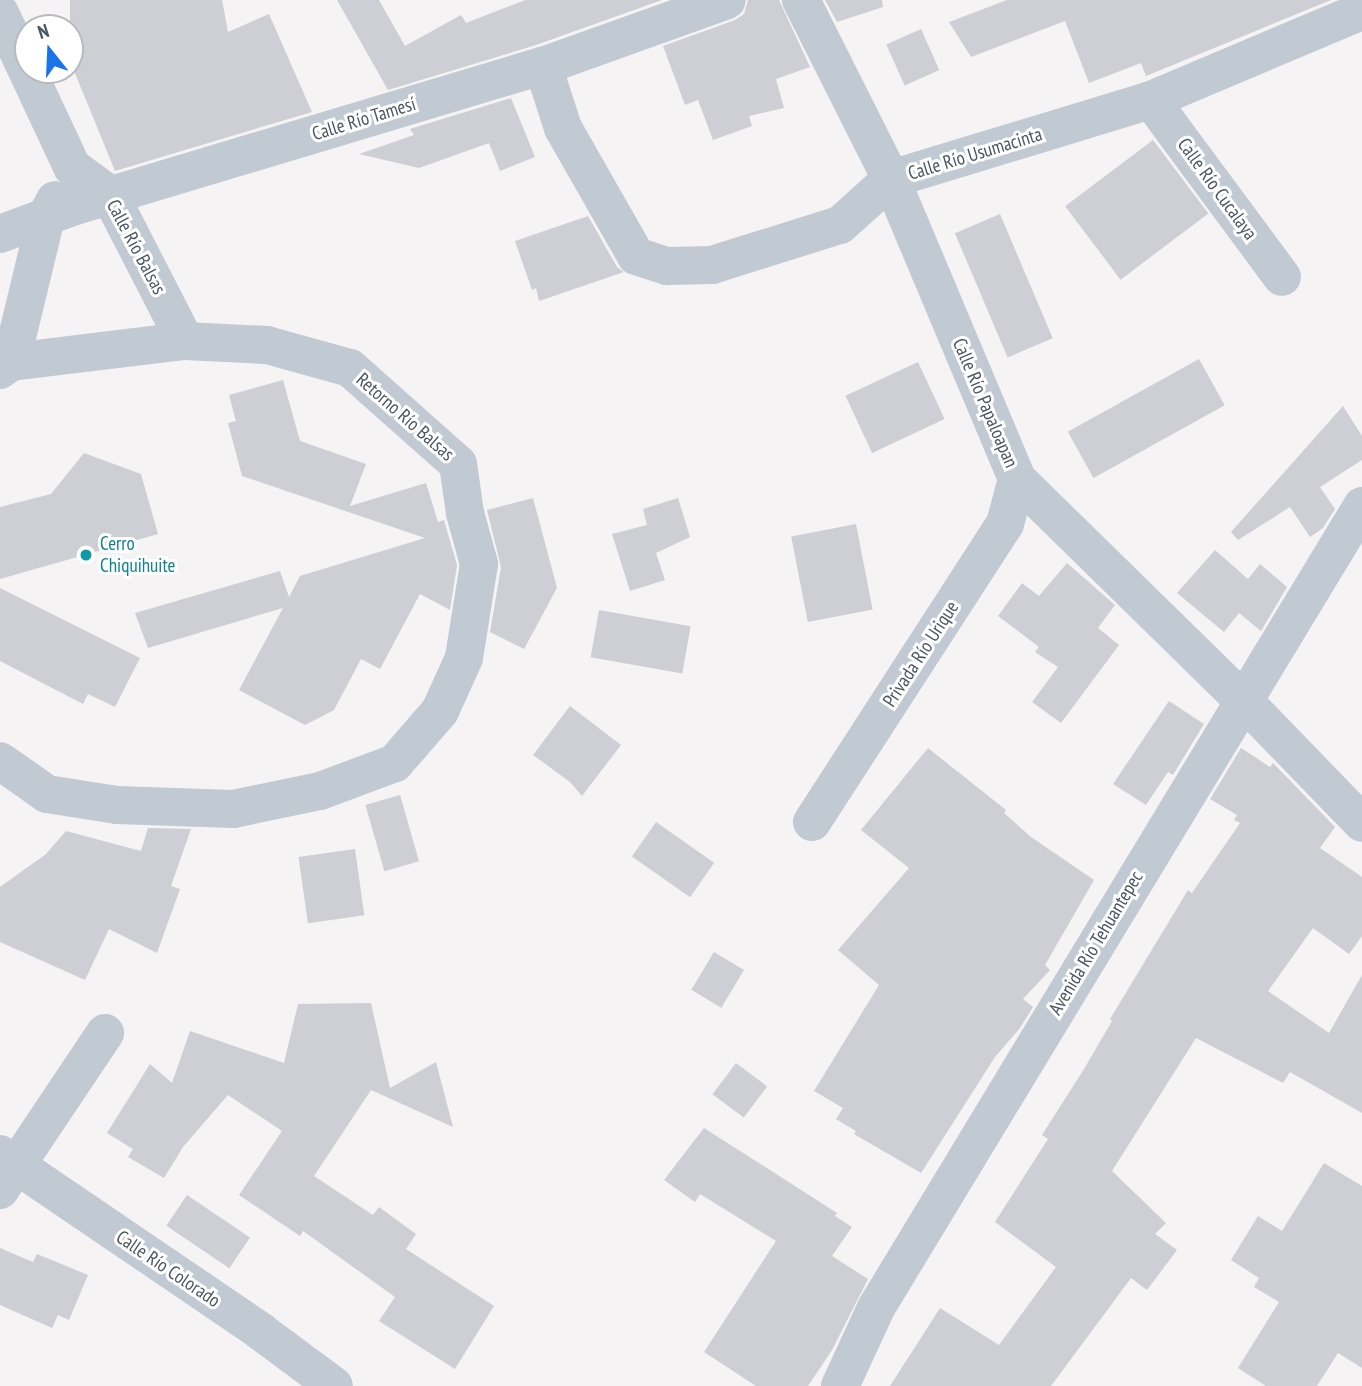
<!DOCTYPE html>
<meta charset="utf-8">
<style>
body{margin:0}
#map{position:relative;width:1362px;height:1386px;overflow:hidden;background:#f5f3f3;font-family:"PT Sans Narrow",sans-serif}
div>[style]{position:absolute}
.building>*{inset:0;background:#cdcfd5;transform-origin:0 0}
.minor>*{height:38px;margin:-19px;padding:0 19px;transform-origin:19px;border-radius:19px;background:#c1cad2}
.dots>*{width:19px;height:19px;translate:-50% -50%;box-sizing:border-box;border:4px solid #fff;border-radius:50%}
span{translate:-50% -50%;white-space:nowrap;text-align:center;line-height:1.15;-webkit-text-stroke:6px #fff;paint-order:stroke}
.street-label{font-size:19px;color:#4a5661}
.culture-label{font-size:19px;color:#0d838f}
.left{translate:0 -50%;text-align:left}
.north{position:absolute;left:14px;top:14px;width:70px;height:70px;box-sizing:border-box;background:#fff;border:2px solid #b7bbc0;border-radius:50%;rotate:342deg;font-size:19px;font-weight:700;line-height:28px;text-align:center;color:#4a5661}
.north::after{content:'';display:block;margin:auto;width:24px;height:32px;background:#1a73e8;clip-path:polygon(50% 0,100% 100%,50% 72%,0 100%)}
</style>
<div id="map">
<div class="building">
<div style="clip-path:polygon(70px 0,222px 0,228px 32px,269px 14px,312px 112px,115px 171px,70px 61px)"></div>
<div style="clip-path:polygon(337px 0,379px 0,405px 46px,461px 15px,466px 23px,525px 0,662px 0,536px 45px,388px 90px)"></div>
<div style="clip-path:polygon(748px 0,779px 0,810px 67px,776px 79px,784px 108px,749px 116px,752px 126px,713px 140px,698px 100px,685px 105px,663px 46px,735px 20px,744px 14px)"></div>
<div style="clip-path:polygon(825px 0,882px 0,883px 7px,837px 22px)"></div>
<div style="clip-path:polygon(1007px 0,1331px 0,1146px 76px,1141px 63px,1089px 83px,1065px 21px,971px 57px,949px 22px)"></div>
<div style="left:921px;top:29px;width:45px;height:38px;rotate:66deg"></div>
<div style="clip-path:polygon(511px 98px,535px 157px,500px 171px,489px 143px,419px 168px,359px 154px,414px 135px,410px 129px)"></div>
<div style="left:1153px;top:140px;width:92px;height:110px;rotate:53deg"></div>
<div style="left:1000px;top:214px;width:135px;height:49px;rotate:67deg"></div>
<div style="clip-path:polygon(588px 216px,617px 267px,624px 272px,539px 301px,536px 288px,532px 290px,515px 241px)"></div>
<div style="left:1199px;top:359px;width:53px;height:150px;rotate:61deg"></div>
<div style="left:918px;top:362px;width:63px;height:80px;rotate:65deg"></div>
<div style="clip-path:polygon(283px 380px,300px 441px,366px 464px,350px 506px,426px 483px,438px 522px,444px 520px,457px 565px,450px 610px,420px 594px,380px 669px,361px 659px,334px 710px,305px 725px,239px 690px,283px 608px,148px 648px,135px 613px,280px 571px,289px 597px,300px 576px,425px 538px,242px 476px,228px 423px,236px 421px,229px 395px)"></div>
<div style="clip-path:polygon(1343px 406px,1362px 436px,1362px 460px,1320px 487px,1335px 509px,1323px 528px,1310px 537px,1290px 507px,1238px 540px,1231px 532px)"></div>
<div style="clip-path:polygon(84px 453px,141px 474px,158px 534px,0 579px,0 507px,51px 494px)"></div>
<div style="clip-path:polygon(533px 498px,557px 588px,524px 649px,490px 632px,501px 567px,487px 510px)"></div>
<div style="clip-path:polygon(678px 498px,690px 537px,656px 553px,665px 580px,630px 591px,612px 534px,647px 525px,643px 509px)"></div>
<div style="left:856px;top:524px;width:87px;height:66px;rotate:79deg"></div>
<div style="clip-path:polygon(1215px 550px,1248px 579px,1260px 564px,1287px 587px,1261px 631px,1239px 613px,1224px 632px,1177px 593px)"></div>
<div style="clip-path:polygon(1067px 563px,1115px 605px,1098px 628px,1119px 645px,1061px 723px,1032px 702px,1058px 667px,1035px 652px,1039px 647px,998px 616px,1022px 583px,1039px 596px)"></div>
<div style="clip-path:polygon(0 588px,140px 658px,115px 707px,88px 694px,83px 704px,0 661px)"></div>
<div style="left:599px;top:610px;width:93px;height:48px;rotate:10deg"></div>
<div style="clip-path:polygon(1169px 701px,1204px 724px,1173px 775px,1168px 772px,1146px 805px,1113px 784px)"></div>
<div style="clip-path:polygon(570px 706px,621px 745px,582px 796px,570px 782px,533px 755px)"></div>
<div style="clip-path:polygon(928px 748px,1006px 810px,1004px 813px,1031px 837px,1094px 880px,1045px 965px,1050px 970px,1023px 999px,1033px 1007px,1020px 1028px,995px 1057px,921px 1173px,854px 1134px,856px 1131px,836px 1119px,843px 1108px,814px 1091px,879px 985px,838px 950px,909px 868px,861px 830px)"></div>
<div style="clip-path:polygon(1241px 748px,1270px 767px,1273px 763px,1277px 767px,1335px 827px,1320px 848px,1362px 877px,1362px 936px,1349px 954px,1313px 928px,1268px 991px,1329px 1033px,1362px 975px,1362px 1113px,1290px 1072px,1283px 1083px,1196px 1038px,1112px 1171px,1166px 1223px,1155px 1234px,1177px 1250px,1147px 1290px,1131px 1278px,1051px 1386px,890px 1386px,940px 1308px,999px 1345px,1056px 1267px,995px 1222px,1048px 1139px,1042px 1135px,1084px 1069px,1112px 1021px,1110px 1019px,1188px 890px,1192px 893px,1240px 823px,1234px 820px,1237px 815px,1210px 799px)"></div>
<div style="left:400px;top:795px;width:69px;height:36px;rotate:74deg"></div>
<div style="left:656px;top:822px;width:71px;height:42px;rotate:35deg"></div>
<div style="clip-path:polygon(148px 828px,191px 829px,171px 886px,180px 889px,157px 953px,109px 929px,85px 980px,0 942px,0 887px,46px 854px,66px 831px,141px 851px)"></div>
<div style="left:355px;top:849px;width:67px;height:57px;rotate:82deg"></div>
<div style="left:714px;top:952px;width:35px;height:44px;rotate:31deg"></div>
<div style="clip-path:polygon(371px 1003px,390px 1088px,436px 1062px,453px 1127px,371px 1090px,314px 1176px,373px 1215px,379px 1207px,416px 1234px,406px 1249px,494px 1306px,455px 1369px,379px 1321px,395px 1297px,303px 1231px,300px 1236px,239px 1195px,282px 1131px,228px 1095px,183px 1147px,164px 1178px,128px 1157px,133px 1149px,107px 1133px,150px 1064px,172px 1083px,190px 1031px,284px 1063px,298px 1004px)"></div>
<div style="left:736px;top:1063px;width:39px;height:39px;rotate:37deg"></div>
<div style="clip-path:polygon(704px 1128px,837px 1213px,835px 1216px,852px 1227px,832px 1256px,868px 1279px,832px 1350px,808px 1386px,756px 1386px,704px 1352px,776px 1241px,700px 1194px,695px 1202px,664px 1180px)"></div>
<div style="clip-path:polygon(1324px 1163px,1362px 1186px,1362px 1368px,1338px 1353px,1317px 1386px,1266px 1386px,1238px 1368px,1279px 1302px,1254px 1287px,1259px 1278px,1231px 1260px,1258px 1216px,1282px 1231px)"></div>
<div style="left:187px;top:1195px;width:76px;height:37px;rotate:34deg"></div>
<div style="clip-path:polygon(0 1248px,33px 1262px,37px 1254px,88px 1275px,69px 1320px,58px 1315px,52px 1328px,0 1305px)"></div>
</div>
<div class="minor">
<div style="left:801px;top:0;width:200px;rotate:63.3deg"></div>
<div style="left:891px;top:179px;width:325px;rotate:67.2deg"></div>
<div style="left:1017px;top:479px;width:316px;rotate:44.4deg"></div>
<div style="left:1243px;top:700px;width:171px;rotate:45.9deg"></div>
<div style="left:0;top:13px;width:170px;rotate:64.9deg"></div>
<div style="left:72px;top:167px;width:47px;rotate:36.4deg"></div>
<div style="left:110px;top:195px;width:164px;rotate:62.8deg"></div>
<div style="left:543px;top:66px;width:65px;rotate:72.1deg"></div>
<div style="left:563px;top:128px;width:147px;rotate:60.3deg"></div>
<div style="left:636px;top:256px;width:33px;rotate:18deg"></div>
<div style="left:667px;top:266px;width:45px;rotate:-1.3deg"></div>
<div style="left:712px;top:265px;width:134px;rotate:-17.4deg"></div>
<div style="left:840px;top:225px;width:69px;rotate:-42deg"></div>
<div style="left:891px;top:179px;width:272px;rotate:-16.9deg"></div>
<div style="left:1151px;top:100px;width:229px;rotate:-22.9deg"></div>
<div style="left:1151px;top:100px;width:220px;rotate:53.5deg"></div>
<div style="left:0;top:234px;width:80px;rotate:-20.5deg"></div>
<div style="left:75px;top:206px;width:488px;rotate:-16.7deg"></div>
<div style="left:543px;top:66px;width:195px;rotate:-19.7deg"></div>
<div style="left:11px;top:362px;width:149px;rotate:-76.4deg"></div>
<div style="left:46px;top:217px;width:19px;rotate:-62deg"></div>
<div style="left:0;top:370px;width:14px;rotate:-36deg"></div>
<div style="left:11px;top:362px;width:175px;rotate:-6.9deg"></div>
<div style="left:185px;top:341px;width:82px;rotate:2.8deg"></div>
<div style="left:267px;top:345px;width:86px;rotate:15.5deg"></div>
<div style="left:350px;top:368px;width:144px;rotate:41.6deg"></div>
<div style="left:458px;top:464px;width:49px;rotate:81.9deg"></div>
<div style="left:465px;top:513px;width:53px;rotate:74.6deg"></div>
<div style="left:479px;top:564px;width:95px;rotate:99.1deg"></div>
<div style="left:464px;top:658px;width:58px;rotate:114.4deg"></div>
<div style="left:440px;top:711px;width:69px;rotate:130.9deg"></div>
<div style="left:395px;top:763px;width:80px;rotate:159.5deg"></div>
<div style="left:320px;top:791px;width:89px;rotate:168.3deg"></div>
<div style="left:233px;top:809px;width:116px;rotate:-178deg"></div>
<div style="left:117px;top:805px;width:71px;rotate:-171.1deg"></div>
<div style="left:47px;top:794px;width:57px;rotate:-144.9deg"></div>
<div style="left:812px;top:822px;width:355px;rotate:-57.1deg"></div>
<div style="left:1005px;top:524px;width:47px;rotate:-75.1deg"></div>
<div style="left:0;top:1154px;width:315px;rotate:34.2deg"></div>
<div style="left:260px;top:1331px;width:92px;rotate:36.6deg"></div>
<div style="left:0;top:1190px;width:189px;rotate:-56.2deg"></div>
<div style="left:840px;top:1386px;width:86px;rotate:-65.2deg"></div>
<div style="left:876px;top:1308px;width:938px;rotate:-58.78deg"></div>
</div>
<div class="dots">
<div style="left:86px;top:555px;background:#0f9aa8"></div>
</div>
<div class="street-label">
<span style="left:364px;top:119px;rotate:-17deg">Calle Río Tamesí</span>
<span style="left:975px;top:154px;rotate:-17deg">Calle Río Usumacinta</span>
<span style="left:1217px;top:189px;rotate:54deg">Calle Río Cucalaya</span>
<span style="left:136px;top:247px;rotate:62deg">Calle Río Balsas</span>
<span style="left:985px;top:403px;rotate:67deg">Calle Río Papaloapan</span>
<span style="left:405px;top:417px;rotate:41deg">Retorno Río Balsas</span>
<span style="left:921px;top:654px;rotate:-57deg">Privada Río Urique</span>
<span style="left:1096px;top:943px;rotate:-59deg">Avenida Río Tehuantepec</span>
<span style="left:168px;top:1269px;rotate:34deg">Calle Río Colorado</span>
</div>
<div class="culture-label">
<span class="left" style="left:100px;top:555px">Cerro<br>Chiquihuite</span>
</div>
<div class="north">N</div>
</div>
